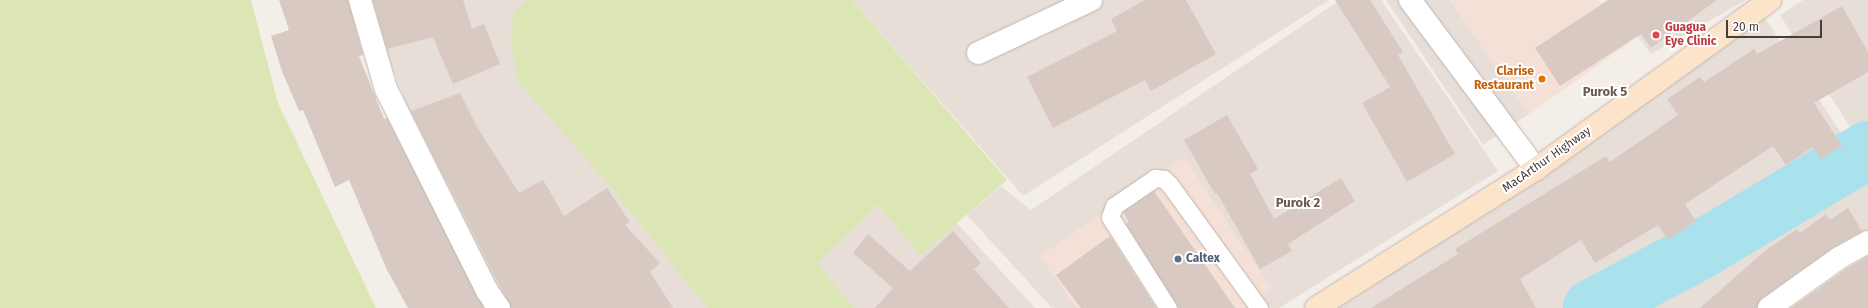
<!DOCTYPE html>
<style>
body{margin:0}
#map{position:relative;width:1868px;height:308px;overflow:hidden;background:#f4eee9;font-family:"Fira Sans",sans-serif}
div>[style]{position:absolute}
.residential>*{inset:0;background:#e7ded8}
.commercial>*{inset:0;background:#f4e0d6}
.green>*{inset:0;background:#dce6b4}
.river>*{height:58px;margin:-29px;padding:0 29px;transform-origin:29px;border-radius:29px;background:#a9e2ed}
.building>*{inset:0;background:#d8cac2}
.roads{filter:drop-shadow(0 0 1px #c2b6af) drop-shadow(0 0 1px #c2b6af)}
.service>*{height:17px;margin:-8.5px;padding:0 8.5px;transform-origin:8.5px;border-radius:8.5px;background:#fff}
.minor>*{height:22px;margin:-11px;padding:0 11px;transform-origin:11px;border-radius:11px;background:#fff}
.secondary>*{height:22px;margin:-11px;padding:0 11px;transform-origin:11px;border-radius:11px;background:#fce4cb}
.dots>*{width:11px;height:11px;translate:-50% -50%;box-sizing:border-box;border:2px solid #fff;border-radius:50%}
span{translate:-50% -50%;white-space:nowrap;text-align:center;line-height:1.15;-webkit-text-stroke:4px #fff;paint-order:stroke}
.health-label{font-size:12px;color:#be3a42;font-weight:700}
.left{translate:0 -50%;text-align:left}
.food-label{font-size:12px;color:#c56008;font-weight:700}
.right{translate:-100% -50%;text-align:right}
.street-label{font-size:12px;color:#473d38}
.service-label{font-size:12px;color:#4e5e75;font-weight:700}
.neighbourhood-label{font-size:13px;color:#695950;font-weight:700}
.scale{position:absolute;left:1726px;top:20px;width:96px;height:18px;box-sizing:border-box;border:2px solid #473d38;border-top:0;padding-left:5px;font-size:12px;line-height:14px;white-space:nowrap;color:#473d38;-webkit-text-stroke:3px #fff;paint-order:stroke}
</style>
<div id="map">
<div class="residential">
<div style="clip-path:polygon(366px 0,526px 0,514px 13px,609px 185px,707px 308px,511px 308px,438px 185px)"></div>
<div style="clip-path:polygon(852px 0,1329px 0,1023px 196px)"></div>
<div style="clip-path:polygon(1340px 0,1381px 0,1498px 171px,1279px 308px,1052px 308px,967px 215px,1001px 186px,1031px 210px)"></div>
<div style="clip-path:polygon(1386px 0,1450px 0,1529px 114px,1483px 145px)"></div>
<div style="clip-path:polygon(1611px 0,1746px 0,1651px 54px)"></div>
<div style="clip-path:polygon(1803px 0,1868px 0,1868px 135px,1858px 140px,1780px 15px)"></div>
<div style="clip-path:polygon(1765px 18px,1853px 151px,1665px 261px,1571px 308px,1336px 308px,1535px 180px)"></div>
<div style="clip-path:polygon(1868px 167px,1868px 231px,1809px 267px,1756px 308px,1611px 308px)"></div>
<div style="clip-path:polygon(878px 205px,920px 255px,956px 222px,1035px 308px,854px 308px,816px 263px)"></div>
</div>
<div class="commercial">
<div style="clip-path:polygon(1450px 0,1598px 0,1628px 44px,1529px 114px)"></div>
<div style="clip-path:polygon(1184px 157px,1272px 289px,1244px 308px,1076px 308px,1040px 256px)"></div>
</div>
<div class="green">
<div style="clip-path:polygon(0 0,251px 0,278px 103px,376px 308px,0 308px)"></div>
<div style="clip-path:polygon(526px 0,852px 0,1007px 180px,920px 255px,878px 205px,817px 263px,854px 308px,707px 308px,609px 185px,519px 83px,510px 40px,514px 13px)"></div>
</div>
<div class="river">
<div style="left:1592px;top:308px;width:121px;rotate:-28deg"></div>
<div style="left:1699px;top:251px;width:197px;rotate:-30.9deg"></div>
</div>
<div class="building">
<div style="clip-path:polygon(279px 0,348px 0,363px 55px,359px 56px,384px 119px,387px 118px,484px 308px,408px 308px,387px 270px,349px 180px,335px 187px,303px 110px,299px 111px,282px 71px,271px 36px,289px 30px)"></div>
<div style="clip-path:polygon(373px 0,463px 0,472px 29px,484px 24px,500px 64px,453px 84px,433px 37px,387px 49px)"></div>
<div style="clip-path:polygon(1145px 0,1186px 0,1216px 54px,1151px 91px,1145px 80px,1053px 128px,1027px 77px,1117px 31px,1111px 19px)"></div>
<div style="clip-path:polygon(1335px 0,1370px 0,1403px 52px,1398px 55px,1455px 154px,1407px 182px,1362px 103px,1390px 87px)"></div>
<div style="clip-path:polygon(1608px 0,1717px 0,1651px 48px,1641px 34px,1560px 86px,1535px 48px)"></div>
<div style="clip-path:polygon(1842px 6px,1868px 52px,1868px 72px,1814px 103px,1842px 146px,1821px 159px,1813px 147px,1786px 165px,1773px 146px,1685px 204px,1696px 221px,1668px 240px,1658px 225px,1595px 263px,1581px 240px,1520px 279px,1536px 308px,1371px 308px,1458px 254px,1455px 249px,1606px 156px,1610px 162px,1678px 115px,1667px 99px,1700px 77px,1704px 82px,1754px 49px,1757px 54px)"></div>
<div style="clip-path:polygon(460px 93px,477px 127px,519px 193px,543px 180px,564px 216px,607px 188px,630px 222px,625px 225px,660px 263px,650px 272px,673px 308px,511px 308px,411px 111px)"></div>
<div style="clip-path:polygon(1227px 115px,1258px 169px,1250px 174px,1274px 219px,1341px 178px,1355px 201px,1288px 244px,1292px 251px,1260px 269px,1217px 193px,1215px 194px,1184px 140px)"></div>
<div style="clip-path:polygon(1154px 191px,1235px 308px,1178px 308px,1126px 224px,1129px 222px,1123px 212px)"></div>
<div style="clip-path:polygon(1848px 208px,1862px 231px,1832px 248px,1762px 298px,1757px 308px,1700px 308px,1766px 250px,1797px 229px,1800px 233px,1826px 214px,1830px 220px)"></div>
<div style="clip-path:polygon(953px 231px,981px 263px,974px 269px,1009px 308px,875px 308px,893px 288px,853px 253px,868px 234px,910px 271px)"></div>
<div style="clip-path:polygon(1110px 236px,1156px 308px,1081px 308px,1056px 275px)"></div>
<div style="clip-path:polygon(1868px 256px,1868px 308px,1791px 308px,1846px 269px)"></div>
</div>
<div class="roads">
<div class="service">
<div style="left:1168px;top:308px;width:108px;rotate:-122.5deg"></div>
<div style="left:1110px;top:217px;width:12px;rotate:-70deg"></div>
<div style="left:1114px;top:206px;width:50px;rotate:-34.3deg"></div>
<div style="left:1155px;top:178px;width:9px;rotate:6deg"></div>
<div style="left:1164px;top:179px;width:8px;rotate:45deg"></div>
<div style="left:1170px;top:185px;width:152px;rotate:54.1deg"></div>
</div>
<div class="minor">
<div style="left:360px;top:0;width:93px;rotate:73.7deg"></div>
<div style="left:386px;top:89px;width:226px;rotate:63.4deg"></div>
<div style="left:487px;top:291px;width:21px;rotate:55deg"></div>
<div style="left:1410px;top:0;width:211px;rotate:53.3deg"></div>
<div style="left:978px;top:53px;width:125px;rotate:-25.1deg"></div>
<div style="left:1769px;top:308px;width:86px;rotate:-35.5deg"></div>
<div style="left:1839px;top:258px;width:33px;rotate:-29deg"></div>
</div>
<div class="secondary">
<div style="left:1316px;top:308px;width:260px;rotate:-32.3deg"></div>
<div style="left:1536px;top:169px;width:289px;rotate:-35.8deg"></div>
</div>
</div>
<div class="dots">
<div style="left:1656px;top:35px;background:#e0444e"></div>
<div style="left:1542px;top:79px;background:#e8710a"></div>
<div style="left:1178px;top:259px;background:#5c6f8a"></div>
</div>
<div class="health-label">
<span class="left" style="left:1665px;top:35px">Guagua<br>Eye Clinic</span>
</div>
<div class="food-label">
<span class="right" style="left:1534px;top:79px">Clarise<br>Restaurant</span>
</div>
<div class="street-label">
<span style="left:1547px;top:160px;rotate:-35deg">MacArthur Highway</span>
</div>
<div class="service-label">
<span class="left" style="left:1186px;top:259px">Caltex</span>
</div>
<div class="neighbourhood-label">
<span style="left:1605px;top:92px">Purok 5</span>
<span style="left:1298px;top:203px">Purok 2</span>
</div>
<div class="scale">20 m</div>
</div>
